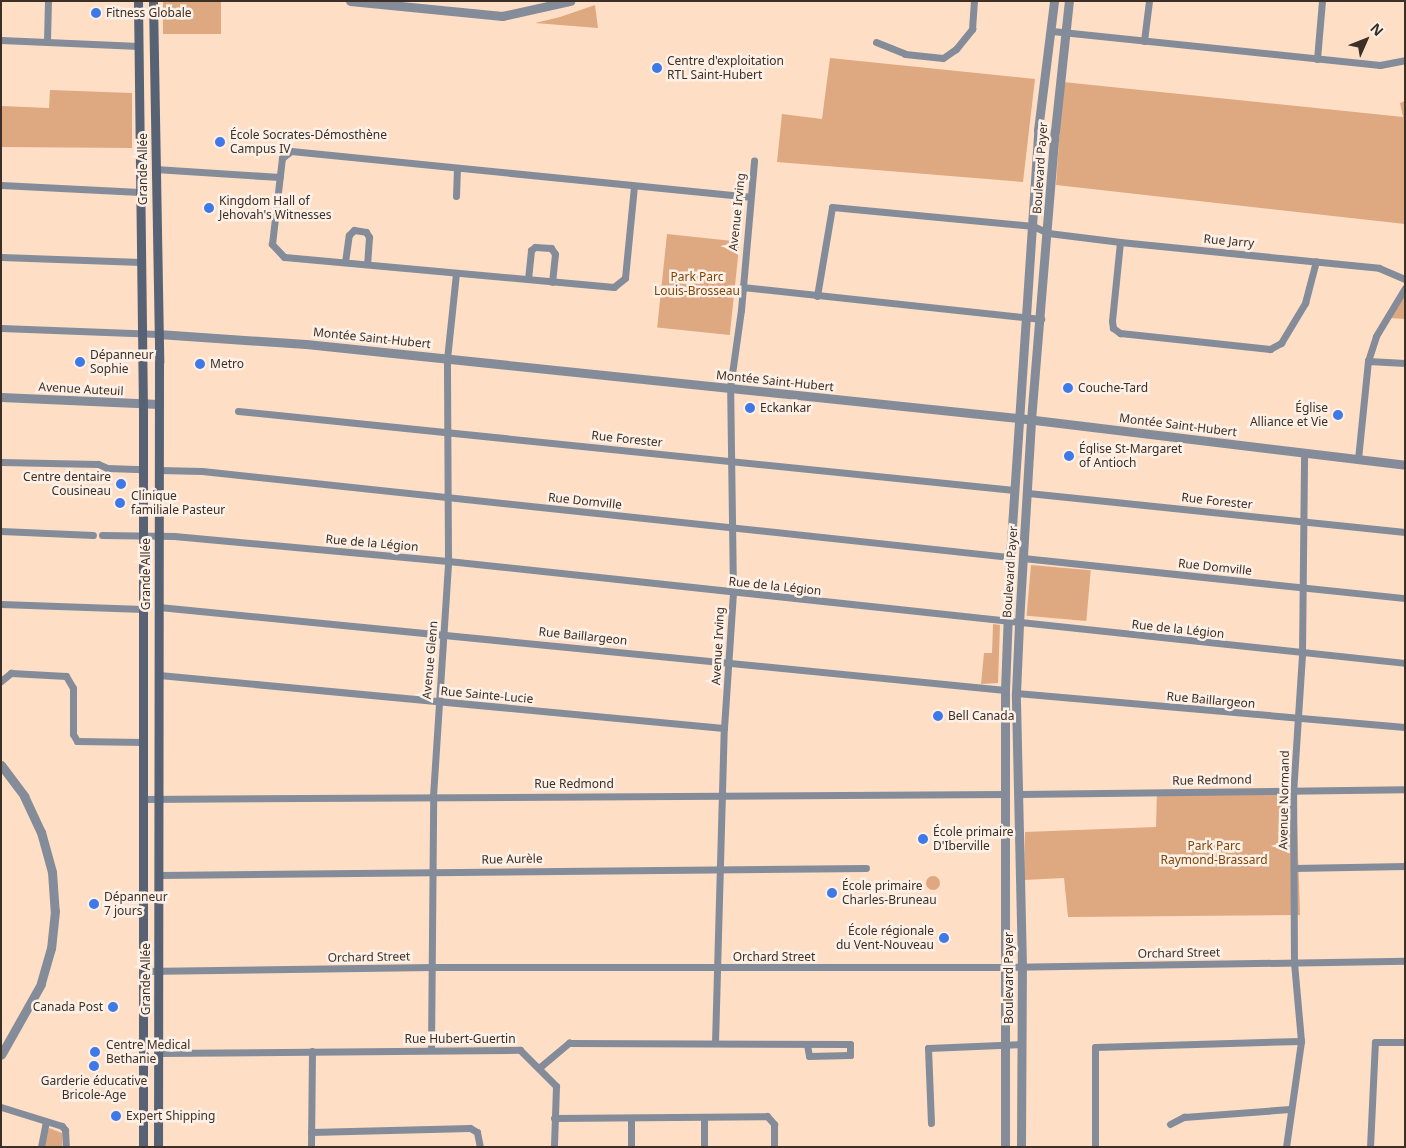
<!DOCTYPE html>
<meta charset="utf-8">
<style>
body{margin:0}
#map{position:relative;width:1406px;height:1148px;overflow:hidden;background:#ffdec6;font-family:"Noto Sans",sans-serif}
div>[style]{position:absolute}
.green>*{inset:0;background:#dea981;transform-origin:0 0}
.round{border-radius:50%}
.minor>*{height:7px;margin:-3.5px;padding:0 3.5px;transform-origin:3.5px;border-radius:3.5px;background:#848c99}
.tertiary>*{height:9px;margin:-4.5px;padding:0 4.5px;transform-origin:4.5px;border-radius:4.5px;background:#848c99}
.secondary>*{height:9px;margin:-4.5px;padding:0 4.5px;transform-origin:4.5px;border-radius:4.5px;background:#576274}
.dots>*{width:14px;height:14px;translate:-50% -50%;box-sizing:border-box;border:2px solid #fdf0e6;border-radius:50%}
span{translate:-50% -50%;white-space:nowrap;text-align:center;line-height:1.15;-webkit-text-stroke:5px #fdf0e6;paint-order:stroke}
.poi-label{font-size:12px;color:#3c2f26}
.left{translate:0 -50%;text-align:left}
.right{translate:-100% -50%;text-align:right}
.street-label{font-size:12px;color:#3c2f26}
.park-label{font-size:12px;color:#7e450a}
.frame{position:absolute;inset:0;border:2px solid #3c2f26;pointer-events:none}
.north{position:absolute;left:1341px;top:15px;width:50px;height:50px;-webkit-text-stroke:4px #fdf0e6;paint-order:stroke;rotate:46deg;font-size:14px;font-weight:700;line-height:20px;text-align:center;color:#3c2f26}
.north::after{content:'';display:block;margin:auto;width:18px;height:22px;background:#3c2f26;clip-path:polygon(50% 0,100% 100%,50% 72%,0 100%)}
</style>
<div id="map">
<div class="green">
<div style="left:163px;top:1px;width:58px;height:33px"></div>
<div style="clip-path:polygon(595px 5px,598px 28px,535px 23px,560px 17px)"></div>
<div style="clip-path:polygon(830px 58px,1035px 79px,1023px 182px,777px 162px,782px 114px,822px 119px)"></div>
<div style="clip-path:polygon(1063px 82px,1403px 117px,1400px 103px,1405px 101px,1405px 224px,1056px 185px)"></div>
<div style="clip-path:polygon(50px 90px,132px 93px,132px 148px,1px 147px,1px 106px,49px 108px)"></div>
<div style="left:667px;top:234px;width:73px;height:94px;rotate:6deg"></div>
<div style="clip-path:polygon(1405px 291px,1405px 319px,1389px 318px)"></div>
<div style="left:1031px;top:565px;width:60px;height:51px;rotate:5deg"></div>
<div style="clip-path:polygon(993px 624px,1000px 625px,998px 683px,981px 684px,984px 653px,992px 653px)"></div>
<div style="clip-path:polygon(1157px 790px,1296px 790px,1300px 915px,1068px 917px,1064px 878px,1024px 880px,1025px 832px,1156px 827px)"></div>
<div class="round" style="left:926px;top:876px;width:14px;height:14px"></div>
<div style="clip-path:polygon(49px 1128px,62px 1133px,62px 1147px,44px 1147px)"></div>
</div>
<div class="minor">
<div style="left:1052px;top:31px;width:330px;rotate:5.9deg"></div>
<div style="left:1380px;top:65px;width:25px;rotate:-11deg"></div>
<div style="left:1px;top:40px;width:138px;rotate:2.5deg"></div>
<div style="left:47px;top:41px;width:40px;rotate:-88.6deg"></div>
<div style="left:1144px;top:41px;width:40px;rotate:-82.9deg"></div>
<div style="left:876px;top:42px;width:31px;rotate:22deg"></div>
<div style="left:905px;top:54px;width:38px;rotate:6deg"></div>
<div style="left:943px;top:58px;width:16px;rotate:-35deg"></div>
<div style="left:956px;top:49px;width:26px;rotate:-51deg"></div>
<div style="left:972px;top:29px;width:28px;rotate:-86deg"></div>
<div style="left:1317px;top:59px;width:58px;rotate:-85.1deg"></div>
<div style="left:155px;top:169px;width:125px;rotate:3.7deg"></div>
<div style="left:1px;top:185px;width:139px;rotate:2.9deg"></div>
<div style="left:634px;top:186px;width:92px;rotate:95.6deg"></div>
<div style="left:625px;top:278px;width:14px;rotate:141deg"></div>
<div style="left:614px;top:287px;width:331px;rotate:-174.8deg"></div>
<div style="left:284px;top:257px;width:18px;rotate:-133deg"></div>
<div style="left:272px;top:244px;width:87px;rotate:-83.4deg"></div>
<div style="left:282px;top:158px;width:11px;rotate:-38deg"></div>
<div style="left:291px;top:151px;width:461px;rotate:5.7deg"></div>
<div style="left:456px;top:196px;width:26px;rotate:-88deg"></div>
<div style="left:1120px;top:242px;width:79px;rotate:95.8deg"></div>
<div style="left:1112px;top:321px;width:7px;rotate:82deg"></div>
<div style="left:1113px;top:328px;width:9px;rotate:36deg"></div>
<div style="left:1120px;top:333px;width:151px;rotate:6.1deg"></div>
<div style="left:1270px;top:349px;width:13px;rotate:-29deg"></div>
<div style="left:1281px;top:343px;width:47px;rotate:-59deg"></div>
<div style="left:1305px;top:303px;width:43px;rotate:-75.3deg"></div>
<div style="left:1px;top:257px;width:140px;rotate:2deg"></div>
<div style="left:345px;top:262px;width:27px;rotate:-82deg"></div>
<div style="left:349px;top:235px;width:7px;rotate:-45deg"></div>
<div style="left:354px;top:230px;width:12px;rotate:9deg"></div>
<div style="left:366px;top:232px;width:6px;rotate:59deg"></div>
<div style="left:369px;top:237px;width:27px;rotate:94deg"></div>
<div style="left:528px;top:279px;width:29px;rotate:-84deg"></div>
<div style="left:531px;top:250px;width:5px;rotate:-37deg"></div>
<div style="left:535px;top:247px;width:16px;rotate:4deg"></div>
<div style="left:551px;top:248px;width:7px;rotate:56deg"></div>
<div style="left:555px;top:254px;width:28px;rotate:96deg"></div>
<div style="left:742px;top:287px;width:301px;rotate:6.1deg"></div>
<div style="left:817px;top:296px;width:90px;rotate:-80.4deg"></div>
<div style="left:832px;top:207px;width:202px;rotate:5.4deg"></div>
<div style="left:1033px;top:226px;width:17px;rotate:25deg"></div>
<div style="left:1048px;top:233px;width:73px;rotate:7.1deg"></div>
<div style="left:1120px;top:242px;width:260px;rotate:5.7deg"></div>
<div style="left:1379px;top:268px;width:28px;rotate:23deg"></div>
<div style="left:1px;top:328px;width:157px;rotate:2.2deg"></div>
<div style="left:1368px;top:361px;width:37px;rotate:3deg"></div>
<div style="left:238px;top:411px;width:780px;rotate:5.81deg"></div>
<div style="left:1358px;top:459px;width:99px;rotate:-84.2deg"></div>
<div style="left:1368px;top:361px;width:26px;rotate:-72deg"></div>
<div style="left:1376px;top:336px;width:56px;rotate:-58.9deg"></div>
<div style="left:1px;top:462px;width:97px;rotate:1.2deg"></div>
<div style="left:98px;top:464px;width:10px;rotate:24deg"></div>
<div style="left:107px;top:468px;width:36px;rotate:2deg"></div>
<div style="left:159px;top:470px;width:43px;rotate:1.3deg"></div>
<div style="left:202px;top:471px;width:813px;rotate:6.08deg"></div>
<div style="left:1028px;top:493px;width:379px;rotate:5.9deg"></div>
<div style="left:1px;top:531px;width:92px;rotate:2.5deg"></div>
<div style="left:102px;top:535px;width:72px;rotate:0.8deg"></div>
<div style="left:174px;top:536px;width:275px;rotate:5.2deg"></div>
<div style="left:448px;top:561px;width:962px;rotate:6.08deg"></div>
<div style="left:1023px;top:558px;width:384px;rotate:6deg"></div>
<div style="left:1px;top:604px;width:142px;rotate:2deg"></div>
<div style="left:159px;top:607px;width:850px;rotate:5.6deg"></div>
<div style="left:159px;top:675px;width:567px;rotate:5.36deg"></div>
<div style="left:1px;top:681px;width:13px;rotate:-39deg"></div>
<div style="left:11px;top:673px;width:55px;rotate:3.1deg"></div>
<div style="left:66px;top:676px;width:14px;rotate:60deg"></div>
<div style="left:73px;top:688px;width:46px;rotate:90deg"></div>
<div style="left:73px;top:734px;width:8px;rotate:60deg"></div>
<div style="left:77px;top:741px;width:66px;rotate:0.9deg"></div>
<div style="left:1016px;top:693px;width:390px;rotate:5deg"></div>
<div style="left:1019px;top:794px;width:386px;rotate:-0.7deg"></div>
<div style="left:143px;top:799px;width:862px;rotate:-0.33deg"></div>
<div style="left:1294px;top:868px;width:111px;rotate:-1deg"></div>
<div style="left:159px;top:875px;width:707px;rotate:-0.57deg"></div>
<div style="left:143px;top:971px;width:289px;rotate:-0.8deg"></div>
<div style="left:432px;top:967px;width:575px"></div>
<div style="left:1007px;top:967px;width:398px;rotate:-0.9deg"></div>
<div style="left:715px;top:1043px;width:315px;rotate:-88.4deg"></div>
<div style="left:724px;top:728px;width:135px;rotate:-86.2deg"></div>
<div style="left:733px;top:593px;width:205px;rotate:-90.8deg"></div>
<div style="left:730px;top:388px;width:79px;rotate:-82deg"></div>
<div style="left:741px;top:310px;width:150px;rotate:-85deg"></div>
<div style="left:431px;top:1050px;width:254px;rotate:-89.5deg"></div>
<div style="left:433px;top:796px;width:235px;rotate:-86.3deg"></div>
<div style="left:448px;top:561px;width:202px;rotate:-90.3deg"></div>
<div style="left:447px;top:359px;width:86px;rotate:-84deg"></div>
<div style="left:158px;top:1053px;width:362px;rotate:-0.5deg"></div>
<div style="left:520px;top:1050px;width:51px;rotate:45deg"></div>
<div style="left:556px;top:1086px;width:61px;rotate:91.9deg"></div>
<div style="left:540px;top:1067px;width:38px;rotate:-40deg"></div>
<div style="left:569px;top:1043px;width:281px;rotate:0.2deg"></div>
<div style="left:850px;top:1044px;width:11px;rotate:90deg"></div>
<div style="left:850px;top:1055px;width:41px;rotate:178.6deg"></div>
<div style="left:809px;top:1056px;width:11px;rotate:-100deg"></div>
<div style="left:1px;top:1107px;width:64px;rotate:17.3deg"></div>
<div style="left:62px;top:1126px;width:5px;rotate:53deg"></div>
<div style="left:65px;top:1130px;width:17px;rotate:87deg"></div>
<div style="left:554px;top:1118px;width:213px;rotate:-0.5deg"></div>
<div style="left:767px;top:1116px;width:11px;rotate:49deg"></div>
<div style="left:774px;top:1124px;width:23px;rotate:90deg"></div>
<div style="left:631px;top:1118px;width:29px;rotate:90deg"></div>
<div style="left:931px;top:1123px;width:75px;rotate:-92.3deg"></div>
<div style="left:928px;top:1048px;width:94px;rotate:-2.4deg"></div>
<div style="left:1170px;top:1124px;width:16px;rotate:-27deg"></div>
<div style="left:1184px;top:1117px;width:106px;rotate:-4.3deg"></div>
<div style="left:311px;top:1132px;width:159px;rotate:-1.4deg"></div>
<div style="left:470px;top:1128px;width:8px;rotate:30deg"></div>
<div style="left:477px;top:1132px;width:15px;rotate:79deg"></div>
<div style="left:41px;top:1147px;width:26px;rotate:-79deg"></div>
<div style="left:311px;top:1147px;width:96px;rotate:-89.4deg"></div>
<div style="left:704px;top:1147px;width:30px;rotate:-90deg"></div>
<div style="left:1095px;top:1147px;width:100px;rotate:-90deg"></div>
<div style="left:1095px;top:1047px;width:206px;rotate:-1.7deg"></div>
<div style="left:1286px;top:1147px;width:107px;rotate:-81.9deg"></div>
<div style="left:1301px;top:1041px;width:78px;rotate:-95.1deg"></div>
<div style="left:1294px;top:963px;width:169px;rotate:-90.3deg"></div>
<div style="left:1293px;top:794px;width:140px;rotate:-86.3deg"></div>
<div style="left:1302px;top:654px;width:201px;rotate:-89.4deg"></div>
<div style="left:1370px;top:1147px;width:105px;rotate:-87.3deg"></div>
<div style="left:1375px;top:1042px;width:30px"></div>
</div>
<div class="tertiary">
<div style="left:350px;top:1px;width:153px;rotate:5.6deg"></div>
<div style="left:502px;top:16px;width:70px;rotate:-12.4deg"></div>
<div style="left:158px;top:334px;width:148px;rotate:3.9deg"></div>
<div style="left:306px;top:344px;width:716px;rotate:5.93deg"></div>
<div style="left:1018px;top:418px;width:390px;rotate:6.9deg"></div>
<div style="left:1px;top:397px;width:158px;rotate:2.5deg"></div>
<div style="left:1px;top:765px;width:39px;rotate:53deg"></div>
<div style="left:24px;top:796px;width:40px;rotate:65deg"></div>
<div style="left:41px;top:832px;width:41px;rotate:74.6deg"></div>
<div style="left:52px;top:872px;width:39px;rotate:86deg"></div>
<div style="left:55px;top:911px;width:37px;rotate:96deg"></div>
<div style="left:51px;top:948px;width:37px;rotate:106deg"></div>
<div style="left:41px;top:984px;width:81px;rotate:119.4deg"></div>
<div style="left:1005px;top:1147px;width:457px;rotate:-90deg"></div>
<div style="left:1005px;top:690px;width:133px;rotate:-87.8deg"></div>
<div style="left:1010px;top:557px;width:428px;rotate:-86.2deg"></div>
<div style="left:1038px;top:130px;width:130px;rotate:-82.9deg"></div>
<div style="left:1021px;top:1147px;width:181px;rotate:-89.7deg"></div>
<div style="left:1022px;top:966px;width:273px;rotate:-91.3deg"></div>
<div style="left:1016px;top:693px;width:70px;rotate:-87.5deg"></div>
<div style="left:1019px;top:623px;width:203px;rotate:-86.6deg"></div>
<div style="left:1031px;top:420px;width:290px;rotate:-85.3deg"></div>
<div style="left:1055px;top:131px;width:131px;rotate:-83.9deg"></div>
</div>
<div class="secondary">
<div style="left:138px;top:1px;width:403px;rotate:89.3deg"></div>
<div style="left:143px;top:404px;width:743px;rotate:90deg"></div>
<div style="left:153px;top:1px;width:361px;rotate:89deg"></div>
<div style="left:159px;top:362px;width:785px;rotate:90.07deg"></div>
</div>
<div class="dots">
<div style="left:96px;top:13px;background:#3f79e8"></div>
<div style="left:657px;top:68px;background:#3f79e8"></div>
<div style="left:220px;top:142px;background:#3f79e8"></div>
<div style="left:209px;top:208px;background:#3f79e8"></div>
<div style="left:80px;top:362px;background:#3f79e8"></div>
<div style="left:200px;top:364px;background:#3f79e8"></div>
<div style="left:1068px;top:388px;background:#3f79e8"></div>
<div style="left:750px;top:408px;background:#3f79e8"></div>
<div style="left:1338px;top:415px;background:#3f79e8"></div>
<div style="left:1069px;top:456px;background:#3f79e8"></div>
<div style="left:121px;top:484px;background:#3f79e8"></div>
<div style="left:120px;top:503px;background:#3f79e8"></div>
<div style="left:938px;top:716px;background:#3f79e8"></div>
<div style="left:923px;top:839px;background:#3f79e8"></div>
<div style="left:832px;top:893px;background:#3f79e8"></div>
<div style="left:94px;top:904px;background:#3f79e8"></div>
<div style="left:944px;top:938px;background:#3f79e8"></div>
<div style="left:113px;top:1007px;background:#3f79e8"></div>
<div style="left:95px;top:1052px;background:#3f79e8"></div>
<div style="left:94px;top:1066px;background:#3f79e8"></div>
<div style="left:116px;top:1116px;background:#3f79e8"></div>
</div>
<div class="poi-label">
<span class="left" style="left:106px;top:13px">Fitness Globale</span>
<span class="left" style="left:667px;top:68px">Centre d'exploitation<br>RTL Saint-Hubert</span>
<span class="left" style="left:230px;top:142px">École Socrates-Démosthène<br>Campus IV</span>
<span class="left" style="left:219px;top:208px">Kingdom Hall of<br>Jehovah's Witnesses</span>
<span class="left" style="left:90px;top:362px">Dépanneur<br>Sophie</span>
<span class="left" style="left:210px;top:364px">Metro</span>
<span class="left" style="left:1078px;top:388px">Couche-Tard</span>
<span class="left" style="left:760px;top:408px">Eckankar</span>
<span class="right" style="left:1328px;top:415px">Église<br>Alliance et Vie</span>
<span class="left" style="left:1079px;top:456px">Église St-Margaret<br>of Antioch</span>
<span class="right" style="left:111px;top:484px">Centre dentaire<br>Cousineau</span>
<span class="left" style="left:131px;top:503px">Clinique<br>familiale Pasteur</span>
<span class="left" style="left:948px;top:716px">Bell Canada</span>
<span class="left" style="left:933px;top:839px">École primaire<br>D'Iberville</span>
<span class="left" style="left:842px;top:893px">École primaire<br>Charles-Bruneau</span>
<span class="left" style="left:104px;top:904px">Dépanneur<br>7 jours</span>
<span class="right" style="left:934px;top:938px">École régionale<br>du Vent-Nouveau</span>
<span class="right" style="left:103px;top:1007px">Canada Post</span>
<span class="left" style="left:106px;top:1052px">Centre Medical<br>Bethanie</span>
<span style="left:94px;top:1088px">Garderie éducative<br>Bricole-Age</span>
<span class="left" style="left:126px;top:1116px">Expert Shipping</span>
</div>
<div class="street-label">
<span style="left:1040px;top:168px;rotate:-86deg">Boulevard Payer</span>
<span style="left:143px;top:169px;rotate:-90deg">Grande Allée</span>
<span style="left:737px;top:212px;rotate:-84deg">Avenue Irving</span>
<span style="left:1229px;top:241px;rotate:5deg">Rue Jarry</span>
<span style="left:372px;top:338px;rotate:6deg">Montée Saint-Hubert</span>
<span style="left:775px;top:381px;rotate:6deg">Montée Saint-Hubert</span>
<span style="left:81px;top:389px;rotate:3deg">Avenue Auteuil</span>
<span style="left:1178px;top:425px;rotate:7deg">Montée Saint-Hubert</span>
<span style="left:627px;top:439px;rotate:6deg">Rue Forester</span>
<span style="left:585px;top:501px;rotate:6deg">Rue Domville</span>
<span style="left:1217px;top:501px;rotate:6deg">Rue Forester</span>
<span style="left:372px;top:543px;rotate:5deg">Rue de la Légion</span>
<span style="left:1215px;top:567px;rotate:6deg">Rue Domville</span>
<span style="left:1010px;top:572px;rotate:-86deg">Boulevard Payer</span>
<span style="left:146px;top:574px;rotate:-90deg">Grande Allée</span>
<span style="left:775px;top:586px;rotate:6deg">Rue de la Légion</span>
<span style="left:1178px;top:629px;rotate:6deg">Rue de la Légion</span>
<span style="left:583px;top:636px;rotate:6deg">Rue Baillargeon</span>
<span style="left:718px;top:646px;rotate:-87deg">Avenue Irving</span>
<span style="left:430px;top:660px;rotate:-85deg">Avenue Glenn</span>
<span style="left:487px;top:695px;rotate:5deg">Rue Sainte-Lucie</span>
<span style="left:1211px;top:700px;rotate:5deg">Rue Baillargeon</span>
<span style="left:1212px;top:780px;rotate:-1deg">Rue Redmond</span>
<span style="left:574px;top:784px">Rue Redmond</span>
<span style="left:1284px;top:800px;rotate:-89deg">Avenue Normand</span>
<span style="left:512px;top:859px;rotate:-1deg">Rue Aurèle</span>
<span style="left:1179px;top:953px;rotate:-1deg">Orchard Street</span>
<span style="left:369px;top:957px;rotate:-1deg">Orchard Street</span>
<span style="left:774px;top:957px">Orchard Street</span>
<span style="left:1009px;top:978px;rotate:-90deg">Boulevard Payer</span>
<span style="left:146px;top:979px;rotate:-90deg">Grande Allée</span>
<span style="left:460px;top:1039px">Rue Hubert-Guertin</span>
</div>
<div class="park-label">
<span style="left:697px;top:284px">Park Parc<br>Louis-Brosseau</span>
<span style="left:1214px;top:853px">Park Parc<br>Raymond-Brassard</span>
</div>
<div class="frame"></div>
<div class="north">N</div>
</div>
